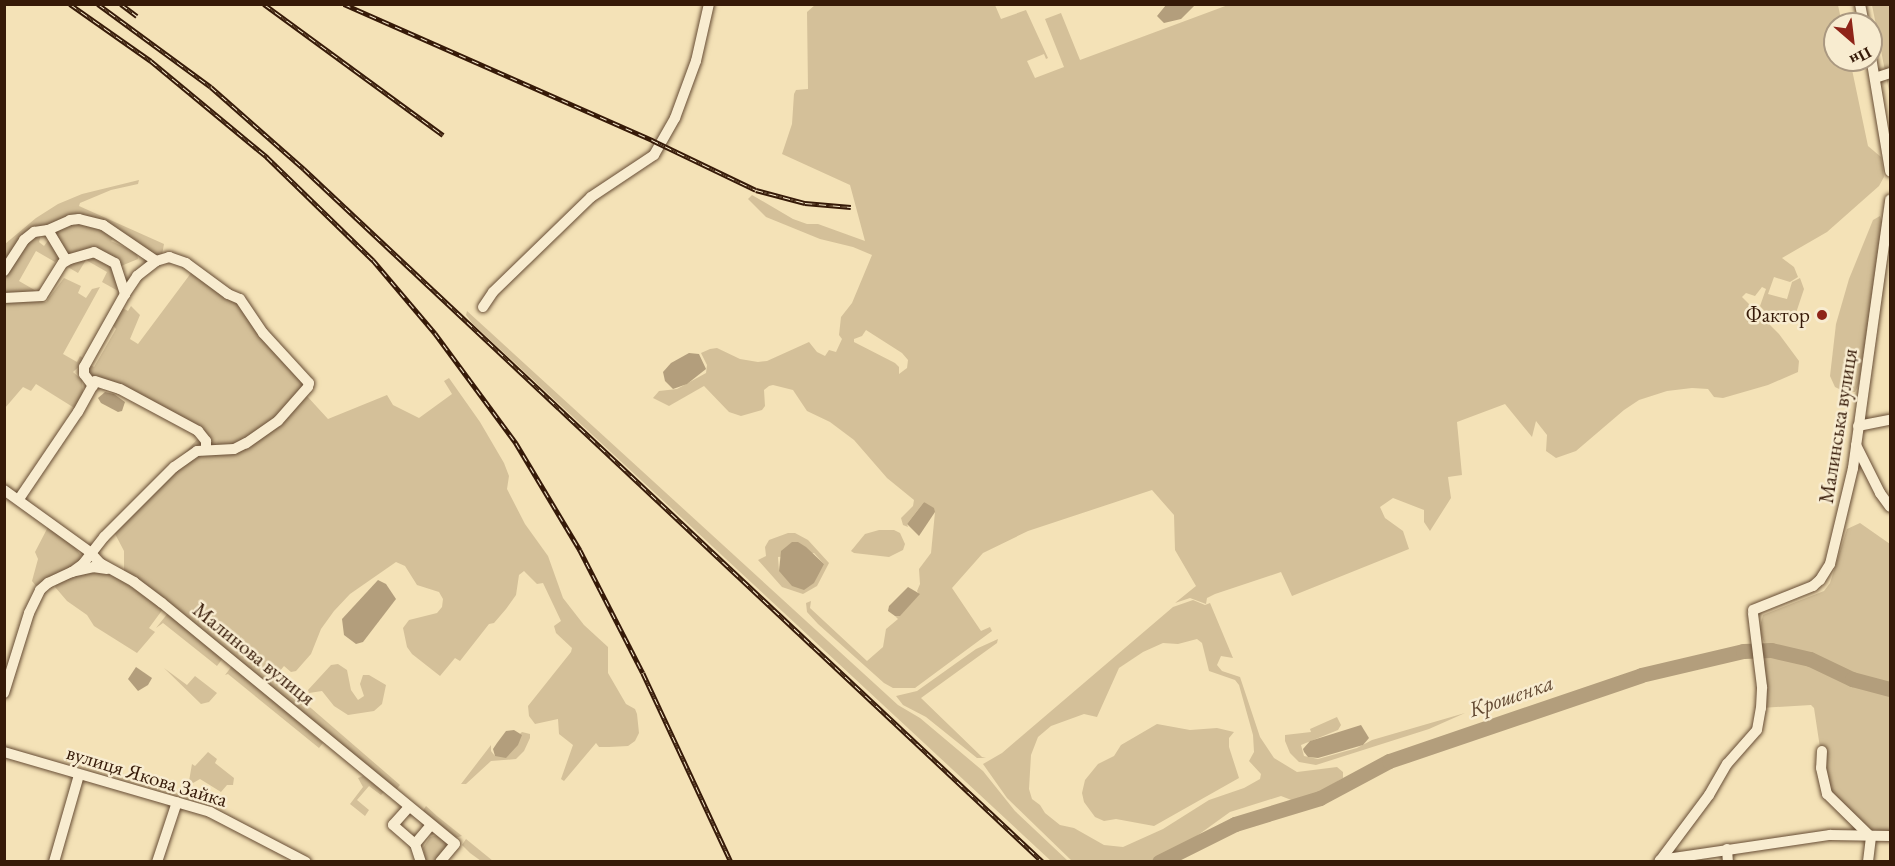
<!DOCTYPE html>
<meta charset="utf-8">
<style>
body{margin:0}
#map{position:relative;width:1895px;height:866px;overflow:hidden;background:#f4e2b7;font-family:"EB Garamond",serif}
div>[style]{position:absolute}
.green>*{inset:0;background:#d4c099}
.water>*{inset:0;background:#b39e7c}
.river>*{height:15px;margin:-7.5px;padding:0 7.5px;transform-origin:7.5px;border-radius:7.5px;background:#b39e7c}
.roads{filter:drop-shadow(0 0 2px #664c34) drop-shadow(0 0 2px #664c34)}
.minor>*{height:10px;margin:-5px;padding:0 5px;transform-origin:5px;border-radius:5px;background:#f8ecd0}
.rail>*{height:4.5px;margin-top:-2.25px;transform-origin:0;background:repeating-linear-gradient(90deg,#f8ecd0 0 7px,#361a08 0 14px);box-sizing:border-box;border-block:2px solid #361a08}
.dots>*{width:16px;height:16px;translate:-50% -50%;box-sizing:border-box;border:3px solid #f8ecd0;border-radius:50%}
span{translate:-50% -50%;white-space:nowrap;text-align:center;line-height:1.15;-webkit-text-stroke:5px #f8ecd0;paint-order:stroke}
.poi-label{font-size:21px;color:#361a08}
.right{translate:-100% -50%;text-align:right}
.street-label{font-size:21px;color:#361a08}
.water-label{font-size:22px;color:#624831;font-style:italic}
.frame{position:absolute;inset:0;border:6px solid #361a08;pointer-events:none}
.north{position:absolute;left:1823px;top:12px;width:60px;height:60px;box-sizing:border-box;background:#f8ecd0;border:2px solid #aa9880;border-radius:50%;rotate:152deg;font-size:16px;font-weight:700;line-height:24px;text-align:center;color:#361a08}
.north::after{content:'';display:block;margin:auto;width:21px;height:27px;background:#8f2418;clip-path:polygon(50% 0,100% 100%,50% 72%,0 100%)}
</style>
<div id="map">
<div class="green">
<div style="clip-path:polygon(evenodd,815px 5px,995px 5px,1001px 19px,1026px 10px,1048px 58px,1046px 59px,1044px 54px,1027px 61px,1035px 78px,1064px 67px,1045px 19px,1061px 13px,1080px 60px,1228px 5px,1838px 5px,1842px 24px,1835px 24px,1835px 60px,1850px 60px,1868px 146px,1881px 157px,1884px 177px,1879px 186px,1827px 232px,1782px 258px,1794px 267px,1798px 277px,1790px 282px,1774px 277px,1768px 294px,1787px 299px,1792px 282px,1800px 278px,1804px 289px,1795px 316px,1782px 322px,1769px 316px,1760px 306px,1766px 289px,1762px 287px,1755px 296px,1746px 293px,1742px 297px,1779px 334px,1799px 361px,1798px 372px,1768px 385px,1723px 398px,1714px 397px,1708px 389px,1692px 388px,1667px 391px,1639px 400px,1624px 410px,1576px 451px,1556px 458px,1546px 451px,1547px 435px,1536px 421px,1532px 437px,1505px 404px,1457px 422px,1462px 475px,1448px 477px,1451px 498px,1430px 531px,1424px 522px,1424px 510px,1393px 498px,1380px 507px,1385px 518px,1403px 531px,1409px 549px,1292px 596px,1281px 572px,1215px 594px,1207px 598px,1206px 604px,1190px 598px,1175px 603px,1196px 586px,1175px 550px,1174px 515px,1152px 490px,1028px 531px,983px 553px,952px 588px,981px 631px,990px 627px,992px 631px,915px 688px,893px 688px,884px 683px,818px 624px,807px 612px,806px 603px,811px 601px,810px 608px,867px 661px,883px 647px,886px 629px,898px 619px,895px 616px,900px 615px,919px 594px,917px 591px,920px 584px,919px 569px,931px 553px,935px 512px,924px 502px,907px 524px,908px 527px,903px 525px,901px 518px,913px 506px,914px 500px,887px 478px,854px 440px,830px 422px,807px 411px,793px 390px,773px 385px,769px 386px,764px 390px,765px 406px,762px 410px,741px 416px,729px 412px,704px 386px,669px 406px,653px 398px,659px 391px,677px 389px,706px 373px,707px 365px,701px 353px,710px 349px,717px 348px,740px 359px,758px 362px,767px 361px,809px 342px,817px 352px,825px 356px,829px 350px,836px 352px,842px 339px,839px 335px,841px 317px,852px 303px,872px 255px,853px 247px,820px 239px,766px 217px,748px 199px,752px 195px,793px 219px,807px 224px,818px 224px,865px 241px,850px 185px,782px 154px,792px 124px,794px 94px,796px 90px,808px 89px,807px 12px,815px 5px,866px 330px,902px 353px,908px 360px,907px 368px,899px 374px,899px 367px,895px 363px,854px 342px,854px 339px,862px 336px,866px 330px)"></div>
<div style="clip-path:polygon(1872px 5px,1890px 5px,1890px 96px)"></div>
<div style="clip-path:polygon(139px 180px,138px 184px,111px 190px,80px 203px,79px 206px,164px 244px,162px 255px,156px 256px,94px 220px,47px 226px,5px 265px,5px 244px,36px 218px,58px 204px,82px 194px)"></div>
<div style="clip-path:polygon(1880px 216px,1883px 224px,1859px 384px,1855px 392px,1845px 392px,1835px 387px,1830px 376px,1836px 324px,1849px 279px,1873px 220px)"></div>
<div style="clip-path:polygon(70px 222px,112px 231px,122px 244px,113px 239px,111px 241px,137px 253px,138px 259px,121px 266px,116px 261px,67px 253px,54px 231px)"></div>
<div style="clip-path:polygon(41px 234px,39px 242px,44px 246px,50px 238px,60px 257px,55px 262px,36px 251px,19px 281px,38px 292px,5px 296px,4px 276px,26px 242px)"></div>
<div style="clip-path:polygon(93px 254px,114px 265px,120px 292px,102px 282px,107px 272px,86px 260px,78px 273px,66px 266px)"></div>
<div style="clip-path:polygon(194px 269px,242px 307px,302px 378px,306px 395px,328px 419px,387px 395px,393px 405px,419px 418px,452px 394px,444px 381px,449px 378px,480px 422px,504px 463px,509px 476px,507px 489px,525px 524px,548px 556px,563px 598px,584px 625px,608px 647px,608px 673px,626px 704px,635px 709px,637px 714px,639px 733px,635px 741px,628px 746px,609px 747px,599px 747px,596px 743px,564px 781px,561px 779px,573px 745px,559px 734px,558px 719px,535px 724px,529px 716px,528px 706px,571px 652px,572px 648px,556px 633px,554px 626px,561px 621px,543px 583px,537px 584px,524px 571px,519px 575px,516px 595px,506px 609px,494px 623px,489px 624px,460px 661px,455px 658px,440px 676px,412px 654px,407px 647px,403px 628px,409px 620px,437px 613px,442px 607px,443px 599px,439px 592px,417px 585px,405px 566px,396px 562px,350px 594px,334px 611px,321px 629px,311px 654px,296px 671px,291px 672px,284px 666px,275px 677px,400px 785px,396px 790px,124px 571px,124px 551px,113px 530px,205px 431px,88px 375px,89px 364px,94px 367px,116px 329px,112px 324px,121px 307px,128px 311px,131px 306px,140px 315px,130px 339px,138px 344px)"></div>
<div style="clip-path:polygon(64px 278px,81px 286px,78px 293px,86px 298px,92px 289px,100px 287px,63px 354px,77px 362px,80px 356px,86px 360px,73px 372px,82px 380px,83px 393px,76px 409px,36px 384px,31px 391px,23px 387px,5px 408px,5px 301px,39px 299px,46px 302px)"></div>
<div style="clip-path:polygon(467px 311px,898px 705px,920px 718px,983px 771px,1015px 811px,1068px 861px,1051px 861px,473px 324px,466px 315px)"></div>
<div style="clip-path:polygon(1860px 523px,1890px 544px,1890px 836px,1871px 837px,1827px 794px,1814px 708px,1811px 705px,1761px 708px,1756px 650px,1770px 650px,1764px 642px,1759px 630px,1763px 615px,1824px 591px,1830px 583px,1847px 529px)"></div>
<div style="clip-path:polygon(48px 527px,73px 544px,81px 556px,77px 565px,36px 586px,32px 581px,38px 559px,35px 552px)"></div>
<div style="clip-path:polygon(879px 530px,894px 530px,900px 533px,905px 544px,903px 550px,889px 557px,854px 553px,851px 551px,865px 534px)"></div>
<div style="clip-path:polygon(evenodd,788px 533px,795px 533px,808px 540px,829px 563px,817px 586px,803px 594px,782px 587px,758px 560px,766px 556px,765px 547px,769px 540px,788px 533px,814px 553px,824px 564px,779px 571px,778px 557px,814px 553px)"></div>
<div style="clip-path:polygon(79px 573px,104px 573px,118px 578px,163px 609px,149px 628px,155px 632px,137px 653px,94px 626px,87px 615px,67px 601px,55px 587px,58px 582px)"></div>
<div style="clip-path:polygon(evenodd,1193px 600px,1205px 605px,1210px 603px,1233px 658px,1221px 656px,1217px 665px,1222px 671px,1240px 677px,1260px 737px,1274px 758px,1297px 772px,1337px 767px,1343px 772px,1343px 778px,1309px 798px,1294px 801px,1281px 796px,1230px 812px,1162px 861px,1072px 861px,1007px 798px,983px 764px,1002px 753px,1173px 607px,1193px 600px,1197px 639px,1202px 643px,1209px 671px,1235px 680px,1239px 685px,1253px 735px,1254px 752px,1249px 761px,1261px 774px,1260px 779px,1244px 788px,1209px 800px,1163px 829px,1123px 847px,1104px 845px,1074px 828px,1060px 825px,1045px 813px,1040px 805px,1032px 799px,1029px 789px,1031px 755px,1038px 737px,1051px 726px,1084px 714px,1097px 717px,1119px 668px,1143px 652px,1163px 643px,1178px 644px,1197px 639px)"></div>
<div style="clip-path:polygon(168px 613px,223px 658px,217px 666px,163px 623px,156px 628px)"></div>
<div style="clip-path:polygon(998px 639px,997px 643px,921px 698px,982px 757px,986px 758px,977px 758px,926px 717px,903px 705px,896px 696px,917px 691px,976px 649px)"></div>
<div style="clip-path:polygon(338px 664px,347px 670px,351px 690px,358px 700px,364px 696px,360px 684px,363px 675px,369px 675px,386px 685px,382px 704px,374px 711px,348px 715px,334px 706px,322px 691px,309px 693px,308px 690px,331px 665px)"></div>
<div style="clip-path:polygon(232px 666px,323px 743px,319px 748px,228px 674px,225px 675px)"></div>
<div style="clip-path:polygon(164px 668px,187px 685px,195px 676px,217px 693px,209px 702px,201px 704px)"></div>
<div style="clip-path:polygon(1465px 713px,1429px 729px,1316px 765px,1299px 762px,1290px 753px,1285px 741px,1285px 735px,1311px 732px,1310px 729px,1337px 717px,1341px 725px,1338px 730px,1301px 745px,1304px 756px,1318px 759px,1357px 748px,1372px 740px)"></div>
<div style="clip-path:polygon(1157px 724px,1190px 730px,1217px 728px,1234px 732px,1229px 738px,1229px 747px,1239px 778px,1154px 826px,1116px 819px,1104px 821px,1095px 817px,1084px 802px,1082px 793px,1085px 780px,1098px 764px,1114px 756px,1121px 745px)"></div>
<div style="clip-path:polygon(522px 732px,530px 734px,530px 738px,524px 751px,516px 759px,491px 761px,466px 784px,461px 784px,491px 745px,491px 751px,495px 756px)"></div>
<div style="clip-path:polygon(208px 752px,217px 759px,215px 763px,234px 778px,233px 785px,227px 785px,221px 792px,200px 779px,193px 783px,189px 781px,192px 764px,195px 766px)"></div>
<div style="clip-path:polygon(363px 776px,385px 791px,381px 795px,369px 786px,357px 800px,369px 810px,365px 816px,350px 804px,363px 787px,358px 778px)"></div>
<div style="clip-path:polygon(426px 806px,437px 816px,462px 836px,455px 838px,422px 812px)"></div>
<div style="clip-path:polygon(437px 835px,446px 843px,446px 848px,434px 861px,426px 861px,423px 848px,430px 837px)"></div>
<div style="clip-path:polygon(466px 839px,493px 861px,481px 861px,470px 853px,462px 845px)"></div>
</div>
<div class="water">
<div style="clip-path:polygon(1166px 5px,1166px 4px,1195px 5px,1181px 19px,1164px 23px,1157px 16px)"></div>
<div style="clip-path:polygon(689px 353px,699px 354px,706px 369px,687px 384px,673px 389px,665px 381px,663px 372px,671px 363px)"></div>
<div style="clip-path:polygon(105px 392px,114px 394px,125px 402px,122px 411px,118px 412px,101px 403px,98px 398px)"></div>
<div style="clip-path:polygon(924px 502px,934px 508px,935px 512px,919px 536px,907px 524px)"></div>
<div style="clip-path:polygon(792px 542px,798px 542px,806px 547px,824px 564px,814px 583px,804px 590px,792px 586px,779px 571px,781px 551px)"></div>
<div style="clip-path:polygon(378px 580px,386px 584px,396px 599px,363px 642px,356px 644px,344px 635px,342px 619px)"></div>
<div style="clip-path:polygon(908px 587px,920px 594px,900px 616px,895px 616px,888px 611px,889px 606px)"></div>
<div style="clip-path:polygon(136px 667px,152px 678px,148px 685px,138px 691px,128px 679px)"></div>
<div style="clip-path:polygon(1361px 725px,1369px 738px,1363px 745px,1318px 758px,1308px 757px,1304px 752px,1303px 749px,1310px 741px)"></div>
<div style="clip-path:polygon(514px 730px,522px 735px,518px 745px,506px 758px,495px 756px,493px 749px,497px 743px,506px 731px)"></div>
</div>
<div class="river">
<div style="left:1159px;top:862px;width:85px;rotate:-26.6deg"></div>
<div style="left:1235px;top:824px;width:89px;rotate:-17deg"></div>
<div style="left:1320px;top:798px;width:78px;rotate:-28.2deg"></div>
<div style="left:1389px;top:761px;width:266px;rotate:-18.8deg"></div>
<div style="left:1641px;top:675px;width:105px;rotate:-13.2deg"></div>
<div style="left:1743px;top:651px;width:28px;rotate:-2deg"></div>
<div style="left:1771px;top:650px;width:40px;rotate:13deg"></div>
<div style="left:1810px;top:659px;width:47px;rotate:25.5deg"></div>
<div style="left:1852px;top:679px;width:39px;rotate:15deg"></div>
</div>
<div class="roads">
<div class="minor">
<div style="left:1860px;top:4px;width:20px;rotate:79deg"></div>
<div style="left:1871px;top:57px;width:116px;rotate:80.5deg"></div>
<div style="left:1875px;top:78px;width:16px;rotate:-18deg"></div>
<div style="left:48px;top:230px;width:35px;rotate:59deg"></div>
<div style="left:4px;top:271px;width:37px;rotate:-57deg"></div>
<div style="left:24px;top:240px;width:13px;rotate:-39deg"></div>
<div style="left:34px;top:232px;width:14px;rotate:-8deg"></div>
<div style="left:48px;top:230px;width:24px;rotate:-24deg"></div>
<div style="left:70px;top:220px;width:9px;rotate:-6deg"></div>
<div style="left:79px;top:219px;width:25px;rotate:14deg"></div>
<div style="left:103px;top:225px;width:64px;rotate:34.2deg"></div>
<div style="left:156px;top:261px;width:14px;rotate:-17deg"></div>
<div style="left:169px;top:257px;width:18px;rotate:19deg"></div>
<div style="left:186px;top:263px;width:52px;rotate:36.4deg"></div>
<div style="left:228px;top:294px;width:13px;rotate:23deg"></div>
<div style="left:240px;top:299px;width:41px;rotate:55.9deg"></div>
<div style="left:263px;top:333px;width:68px;rotate:47.4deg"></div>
<div style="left:309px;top:383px;width:4px;rotate:104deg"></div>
<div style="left:308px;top:387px;width:45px;rotate:131.4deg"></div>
<div style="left:278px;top:421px;width:39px;rotate:145deg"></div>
<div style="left:246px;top:443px;width:13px;rotate:153deg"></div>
<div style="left:234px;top:449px;width:37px;rotate:177deg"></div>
<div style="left:197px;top:451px;width:28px;rotate:145deg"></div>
<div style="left:174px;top:467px;width:99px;rotate:135deg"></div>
<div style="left:104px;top:537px;width:34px;rotate:128deg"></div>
<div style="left:83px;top:564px;width:14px;rotate:144deg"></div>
<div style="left:125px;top:294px;width:22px;rotate:-56deg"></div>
<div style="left:137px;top:276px;width:24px;rotate:-38deg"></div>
<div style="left:4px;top:298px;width:38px;rotate:-3deg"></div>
<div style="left:42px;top:296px;width:39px;rotate:-58deg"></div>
<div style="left:63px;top:263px;width:8px;rotate:-30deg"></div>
<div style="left:70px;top:259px;width:25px;rotate:-16deg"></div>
<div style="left:94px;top:252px;width:24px;rotate:28deg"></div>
<div style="left:115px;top:263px;width:33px;rotate:72deg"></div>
<div style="left:125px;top:294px;width:84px;rotate:119.3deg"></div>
<div style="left:84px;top:367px;width:7px;rotate:90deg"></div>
<div style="left:84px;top:374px;width:15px;rotate:53deg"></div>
<div style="left:483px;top:307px;width:18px;rotate:-56deg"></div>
<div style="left:493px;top:292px;width:136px;rotate:-44.1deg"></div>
<div style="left:591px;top:197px;width:76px;rotate:-33.7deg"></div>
<div style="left:654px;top:155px;width:43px;rotate:-60.4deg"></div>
<div style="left:675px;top:118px;width:61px;rotate:-69.8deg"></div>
<div style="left:696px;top:61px;width:58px;rotate:-77.2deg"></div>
<div style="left:1858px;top:426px;width:33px;rotate:-11deg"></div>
<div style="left:1856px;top:445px;width:54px;rotate:63.4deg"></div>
<div style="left:1880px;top:493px;width:17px;rotate:54deg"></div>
<div style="left:4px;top:490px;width:106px;rotate:35.8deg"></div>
<div style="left:90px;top:552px;width:15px;rotate:48deg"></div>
<div style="left:100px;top:563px;width:39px;rotate:29deg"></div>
<div style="left:134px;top:582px;width:35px;rotate:37deg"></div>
<div style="left:162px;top:603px;width:379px;rotate:39.4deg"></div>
<div style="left:455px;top:844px;width:23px;rotate:130deg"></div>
<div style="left:19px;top:499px;width:105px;rotate:-55.9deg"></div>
<div style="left:78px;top:412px;width:35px;rotate:-61deg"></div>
<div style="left:95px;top:381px;width:26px;rotate:18deg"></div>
<div style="left:120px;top:389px;width:89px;rotate:28.3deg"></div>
<div style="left:198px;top:431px;width:13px;rotate:51deg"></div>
<div style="left:206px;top:441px;width:8px;rotate:90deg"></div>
<div style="left:1753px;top:610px;width:65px;rotate:-21.8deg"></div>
<div style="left:1813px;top:586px;width:9px;rotate:-41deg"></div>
<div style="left:1820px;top:580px;width:19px;rotate:-58deg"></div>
<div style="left:1830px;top:564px;width:99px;rotate:-76.5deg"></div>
<div style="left:1853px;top:468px;width:271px;rotate:-82.1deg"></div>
<div style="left:4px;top:693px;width:84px;rotate:-72.6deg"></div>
<div style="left:29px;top:613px;width:25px;rotate:-64deg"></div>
<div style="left:40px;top:590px;width:11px;rotate:-41deg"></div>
<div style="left:48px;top:583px;width:26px;rotate:-25deg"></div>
<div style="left:72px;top:572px;width:22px;rotate:-13deg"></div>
<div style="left:93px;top:567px;width:14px;rotate:8deg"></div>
<div style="left:1822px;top:751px;width:17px;rotate:93deg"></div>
<div style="left:1821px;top:768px;width:27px;rotate:77deg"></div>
<div style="left:1827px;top:794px;width:62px;rotate:44.3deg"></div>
<div style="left:1871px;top:837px;width:25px;rotate:97deg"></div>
<div style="left:4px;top:752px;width:215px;rotate:16.2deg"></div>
<div style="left:210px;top:812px;width:108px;rotate:27.5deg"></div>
<div style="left:409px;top:807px;width:24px;rotate:132deg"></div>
<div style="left:393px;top:825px;width:29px;rotate:41deg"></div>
<div style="left:415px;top:844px;width:19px;rotate:72deg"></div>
<div style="left:415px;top:844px;width:25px;rotate:-50deg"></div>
<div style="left:1727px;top:849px;width:13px;rotate:86deg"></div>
<div style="left:1660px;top:860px;width:172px;rotate:-8.4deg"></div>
<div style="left:1830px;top:835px;width:60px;rotate:1deg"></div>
<div style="left:54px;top:862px;width:91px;rotate:-74deg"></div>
<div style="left:157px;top:862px;width:63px;rotate:-71.6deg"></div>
<div style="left:1659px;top:862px;width:84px;rotate:-53.3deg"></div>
<div style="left:1709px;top:795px;width:36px;rotate:-60deg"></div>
<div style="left:1727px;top:764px;width:45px;rotate:-48.6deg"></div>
<div style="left:1757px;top:730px;width:22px;rotate:-80deg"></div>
<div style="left:1761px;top:708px;width:21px;rotate:-87deg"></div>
<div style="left:1762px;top:687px;width:74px;rotate:-97deg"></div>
</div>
</div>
<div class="rail">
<div style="left:70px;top:4px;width:99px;rotate:35.1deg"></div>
<div style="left:151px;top:61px;width:151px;rotate:39.6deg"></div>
<div style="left:267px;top:157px;width:148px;rotate:44.2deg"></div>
<div style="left:373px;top:260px;width:96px;rotate:49.7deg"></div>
<div style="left:435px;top:333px;width:137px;rotate:53.6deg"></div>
<div style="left:516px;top:443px;width:125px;rotate:59.1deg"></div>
<div style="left:580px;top:550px;width:138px;rotate:62.9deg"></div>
<div style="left:643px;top:673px;width:208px;rotate:65deg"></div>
<div style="left:98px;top:4px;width:140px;rotate:36.3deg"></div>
<div style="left:211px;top:87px;width:124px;rotate:41.4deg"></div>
<div style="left:304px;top:169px;width:1013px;rotate:43.16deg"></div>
<div style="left:121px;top:4px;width:20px;rotate:37deg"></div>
<div style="left:264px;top:4px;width:222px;rotate:36.2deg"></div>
<div style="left:344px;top:4px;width:337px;rotate:23.8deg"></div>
<div style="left:652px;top:140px;width:115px;rotate:25.7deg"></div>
<div style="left:756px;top:190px;width:51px;rotate:14.9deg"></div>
<div style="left:805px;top:203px;width:46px;rotate:5deg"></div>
</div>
<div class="dots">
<div style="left:1822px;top:315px;background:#8f2418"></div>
</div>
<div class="poi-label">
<span class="right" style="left:1810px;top:315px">Фактор</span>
</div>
<div class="street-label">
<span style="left:1838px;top:426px;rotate:-81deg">Малинська вулиця</span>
<span style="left:254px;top:654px;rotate:39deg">Малинова вулиця</span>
<span style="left:147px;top:776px;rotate:17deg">вулиця Якова Зайка</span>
</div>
<div class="water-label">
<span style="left:1511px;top:696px;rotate:-19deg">Крошенка</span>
</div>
<div class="frame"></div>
<div class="north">Пн</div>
</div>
